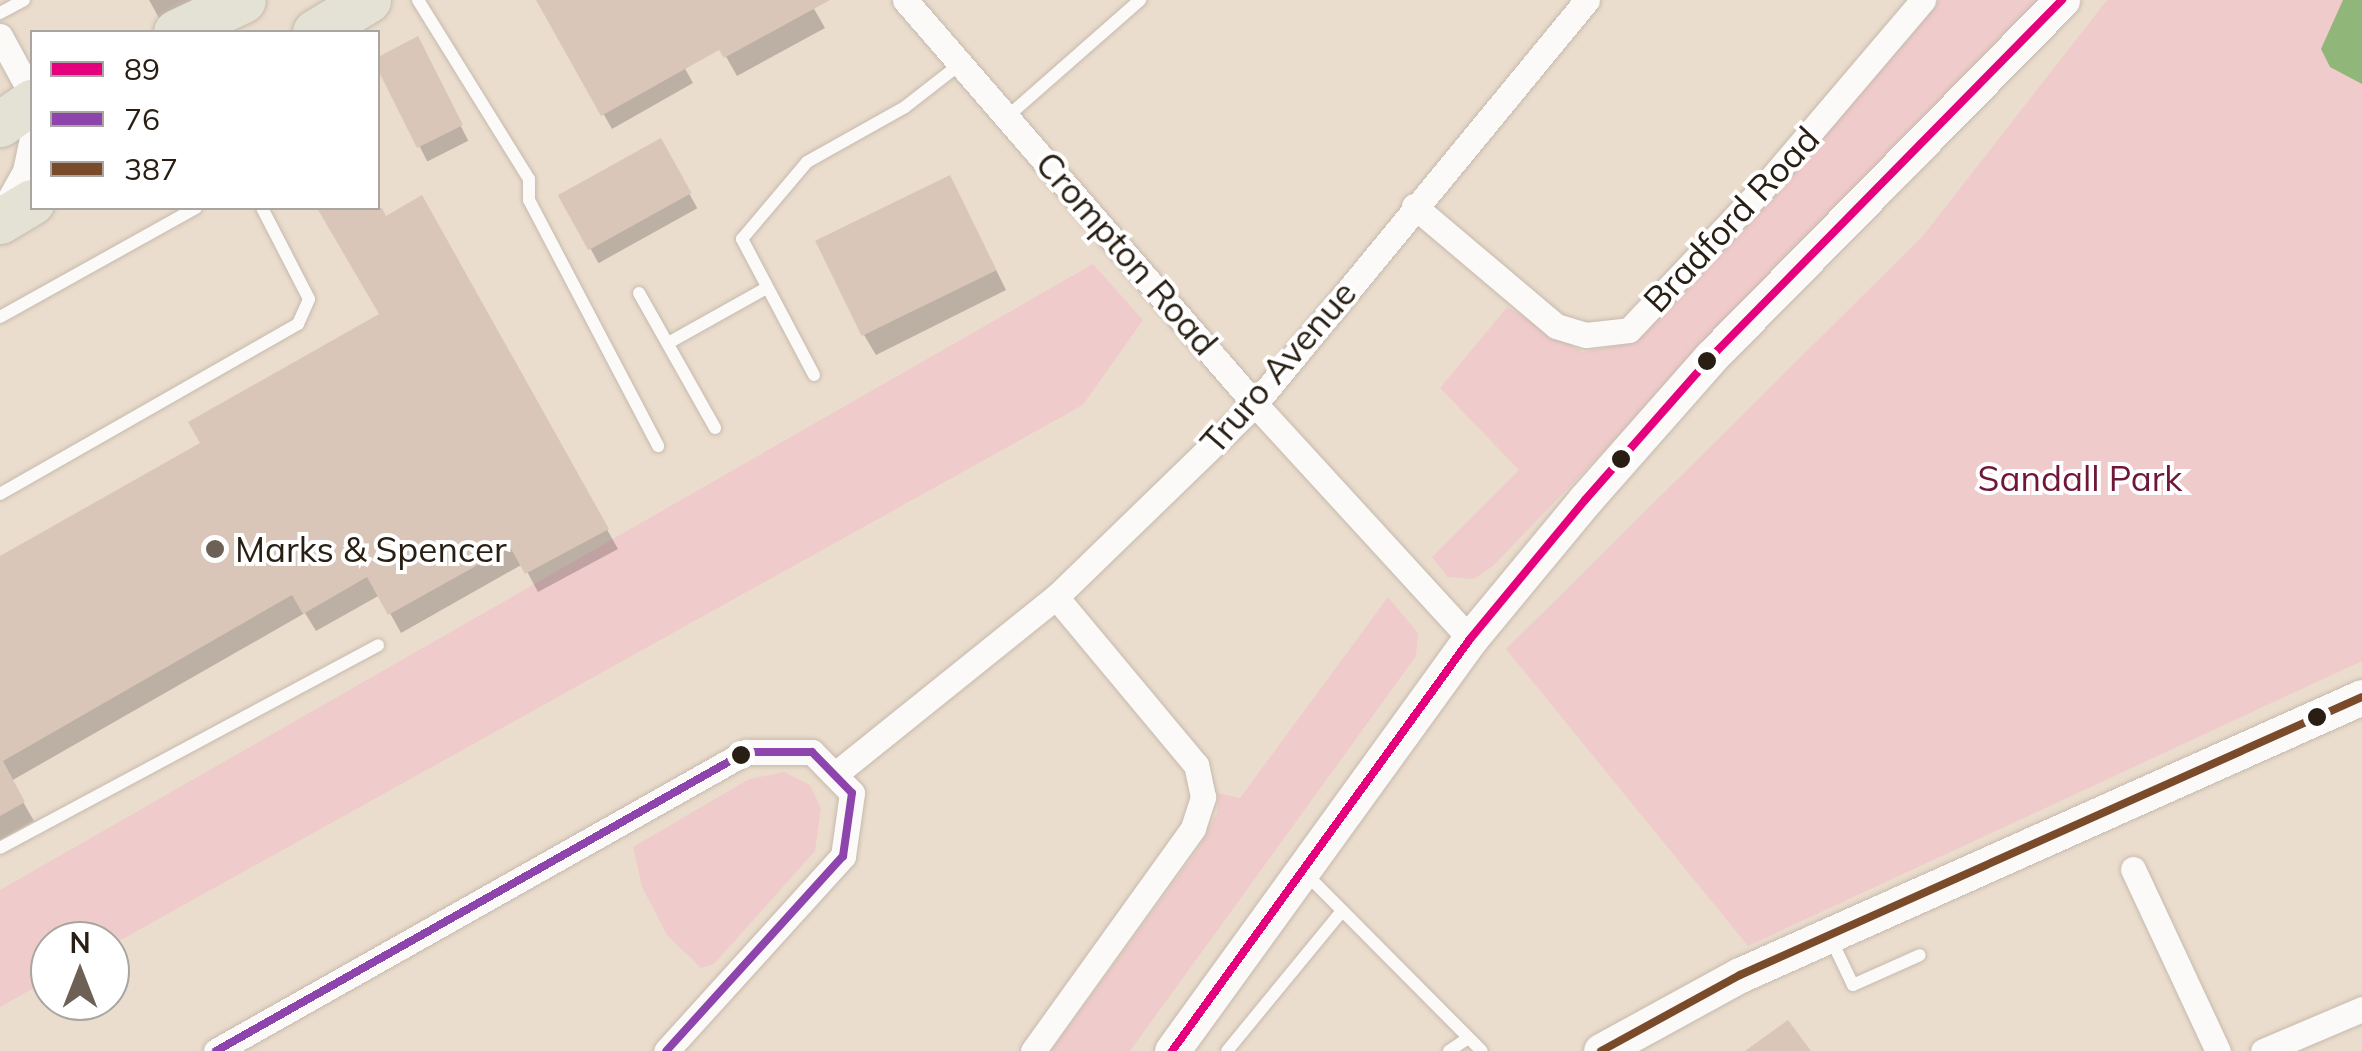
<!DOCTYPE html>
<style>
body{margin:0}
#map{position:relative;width:2362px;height:1051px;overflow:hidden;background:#ebddcd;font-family:Mulish,sans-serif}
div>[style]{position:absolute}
.green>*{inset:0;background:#f0cbcb}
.water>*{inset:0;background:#91b67a}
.shadow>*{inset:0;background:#0003;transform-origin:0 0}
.building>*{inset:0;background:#dac5b9;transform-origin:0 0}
.roads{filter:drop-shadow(0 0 2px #c5baae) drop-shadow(0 0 2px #c5baae)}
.lane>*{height:12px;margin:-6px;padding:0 6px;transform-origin:6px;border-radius:6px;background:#fcfaf8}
.street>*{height:25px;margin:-12.5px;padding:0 12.5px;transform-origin:12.5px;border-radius:12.5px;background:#fcfaf8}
.secondary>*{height:35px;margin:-17.5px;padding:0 17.5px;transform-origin:17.5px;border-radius:17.5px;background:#fcfaf8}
.highway>*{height:45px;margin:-22.5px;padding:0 22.5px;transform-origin:22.5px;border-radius:22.5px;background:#e4e1d5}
.bus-1>*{height:8px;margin:-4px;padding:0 4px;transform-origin:4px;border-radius:4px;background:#e5007d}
.bus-2>*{height:8px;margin:-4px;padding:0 4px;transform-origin:4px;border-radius:4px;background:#8e44ad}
.bus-3>*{height:8px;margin:-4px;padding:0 4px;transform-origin:4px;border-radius:4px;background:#7a4b2a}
.dots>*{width:28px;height:28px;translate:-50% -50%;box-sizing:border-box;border:5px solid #fff;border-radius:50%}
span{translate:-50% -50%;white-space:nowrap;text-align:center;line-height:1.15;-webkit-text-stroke:8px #fff;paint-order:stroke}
.street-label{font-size:35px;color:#281e13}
.park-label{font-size:35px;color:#701638}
.poi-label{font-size:35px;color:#281e13}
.left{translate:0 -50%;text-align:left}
.legend{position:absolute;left:30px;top:30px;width:350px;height:180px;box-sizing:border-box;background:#fff;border:2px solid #a9a5a1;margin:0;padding:12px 18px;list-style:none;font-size:30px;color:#281e13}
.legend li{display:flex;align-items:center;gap:20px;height:50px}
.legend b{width:50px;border:2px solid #a9a5a1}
.north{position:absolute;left:30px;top:921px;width:100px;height:100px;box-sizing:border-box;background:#fff;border:2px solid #a9a5a1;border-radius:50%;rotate:0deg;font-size:28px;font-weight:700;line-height:40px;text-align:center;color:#281e13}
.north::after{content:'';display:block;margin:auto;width:35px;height:45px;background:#6c6154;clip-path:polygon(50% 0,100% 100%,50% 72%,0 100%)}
</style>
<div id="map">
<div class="green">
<div style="clip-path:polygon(1939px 0,2037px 0,1494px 565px,1474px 579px,1448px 577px,1432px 557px,1519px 470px,1440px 388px,1507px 307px,1582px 352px,1621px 345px,1641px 332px,1687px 290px)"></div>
<div style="clip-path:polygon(2107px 0,2362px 0,2362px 661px,1748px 946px,1506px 649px,1922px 237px)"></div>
<div style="clip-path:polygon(1093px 264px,1143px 320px,1083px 405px,110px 946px,50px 941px,50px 979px,0 1007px,0 890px)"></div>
<div style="clip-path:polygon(1388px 597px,1418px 633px,1416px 656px,1130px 1051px,1051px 1051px,1198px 849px,1217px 813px,1218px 793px,1240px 798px)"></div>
<div style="clip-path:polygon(784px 772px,810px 785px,821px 808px,815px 851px,714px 964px,701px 968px,667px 935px,642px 887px,633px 847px,749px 779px)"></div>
</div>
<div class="water">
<div style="clip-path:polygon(2343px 0,2362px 0,2362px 84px,2330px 67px,2321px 49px)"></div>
</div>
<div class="shadow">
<div style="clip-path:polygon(149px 0,193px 0,159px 18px)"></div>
<div style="clip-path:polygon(539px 0,647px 0,693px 83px,612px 129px)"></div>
<div style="clip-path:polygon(694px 0,809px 0,825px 28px,737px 76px)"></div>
<div style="left:417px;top:40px;width:113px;height:46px;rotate:63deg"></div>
<div style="left:660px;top:141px;width:77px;height:113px;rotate:61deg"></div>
<div style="clip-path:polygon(960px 197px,1006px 290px,876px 355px,864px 335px)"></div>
<div style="clip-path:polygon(421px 198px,618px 549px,538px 592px,523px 564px,401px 633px,380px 595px,316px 631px,305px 613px,11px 781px,34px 821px,0 840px,0 559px,203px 444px,383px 315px,320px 208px,378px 204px,386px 219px)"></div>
</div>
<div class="building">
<div style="clip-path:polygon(536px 0,830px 0,724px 58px,719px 50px,601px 116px)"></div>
<div style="clip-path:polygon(418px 36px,463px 125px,417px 148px,378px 70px,378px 57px)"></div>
<div style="left:661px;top:138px;width:63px;height:118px;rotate:61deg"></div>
<div style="left:950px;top:175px;width:106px;height:150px;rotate:64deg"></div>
<div style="clip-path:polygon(422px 195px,609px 529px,525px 574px,510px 547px,388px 615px,367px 577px,303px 614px,292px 595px,3px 761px,25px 802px,0 816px,0 556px,200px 443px,188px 422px,379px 314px,317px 208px,382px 208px,386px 216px)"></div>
<div style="clip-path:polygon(1788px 1020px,1811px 1051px,1745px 1051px)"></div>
</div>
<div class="roads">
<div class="lane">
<div style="left:418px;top:0;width:211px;rotate:58.2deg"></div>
<div style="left:529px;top:179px;width:21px;rotate:90deg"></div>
<div style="left:529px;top:200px;width:278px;rotate:62.3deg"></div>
<div style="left:0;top:13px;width:27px;rotate:-28deg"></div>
<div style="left:1008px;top:116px;width:176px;rotate:-41.3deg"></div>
<div style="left:639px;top:293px;width:155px;rotate:60.6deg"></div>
<div style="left:0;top:317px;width:224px;rotate:-29.1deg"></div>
<div style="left:670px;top:342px;width:109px;rotate:-29.2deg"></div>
<div style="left:814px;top:375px;width:154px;rotate:-117.9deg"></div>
<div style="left:742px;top:239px;width:101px;rotate:-49.8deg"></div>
<div style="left:807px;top:162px;width:112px;rotate:-29.3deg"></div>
<div style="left:905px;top:107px;width:70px;rotate:-38deg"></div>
<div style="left:0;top:494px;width:343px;rotate:-29.7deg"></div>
<div style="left:298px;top:324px;width:27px;rotate:-66deg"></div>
<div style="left:309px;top:299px;width:102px;rotate:-117.3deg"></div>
<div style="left:0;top:848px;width:429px;rotate:-28.2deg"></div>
<div style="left:1304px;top:872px;width:252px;rotate:45.2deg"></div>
<div style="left:1830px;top:937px;width:53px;rotate:64.4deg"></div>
<div style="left:1853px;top:985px;width:73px;rotate:-24.1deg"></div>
<div style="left:1227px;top:1051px;width:181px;rotate:-50.6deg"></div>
<div style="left:1449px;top:1051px;width:23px;rotate:-34deg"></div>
</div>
<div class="street">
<div style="left:905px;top:0;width:535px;rotate:49.1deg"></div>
<div style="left:1255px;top:404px;width:319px;rotate:47.5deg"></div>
<div style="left:0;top:36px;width:67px;rotate:61.5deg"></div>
<div style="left:1414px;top:206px;width:186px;rotate:40.2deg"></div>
<div style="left:1556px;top:326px;width:31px;rotate:17deg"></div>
<div style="left:1586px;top:335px;width:43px;rotate:-6.6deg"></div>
<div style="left:1629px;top:330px;width:195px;rotate:-46.7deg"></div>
<div style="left:1763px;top:188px;width:247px;rotate:-49.6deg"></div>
<div style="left:2px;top:212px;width:47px;rotate:-60.7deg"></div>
<div style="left:25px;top:171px;width:33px;rotate:-78deg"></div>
<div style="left:838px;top:772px;width:280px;rotate:-38.8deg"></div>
<div style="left:1056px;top:597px;width:277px;rotate:-44.1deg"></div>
<div style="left:1255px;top:404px;width:523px;rotate:-50.59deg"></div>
<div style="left:2133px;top:869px;width:201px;rotate:65deg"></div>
<div style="left:216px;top:1051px;width:609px;rotate:-29.43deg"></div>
<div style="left:746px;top:752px;width:66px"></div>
<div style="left:812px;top:752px;width:57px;rotate:45.7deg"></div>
<div style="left:852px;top:793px;width:64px;rotate:98.1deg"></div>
<div style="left:843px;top:856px;width:263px;rotate:132.2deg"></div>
<div style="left:1033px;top:1051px;width:274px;rotate:-54.3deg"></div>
<div style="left:1193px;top:828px;width:33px;rotate:-72deg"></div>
<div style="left:1203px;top:797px;width:33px;rotate:-102deg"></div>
<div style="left:1196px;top:765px;width:219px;rotate:-129.8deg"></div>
<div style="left:2263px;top:1051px;width:108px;rotate:-23deg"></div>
</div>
<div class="secondary">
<div style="left:1172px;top:1051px;width:508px;rotate:-54.12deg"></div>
<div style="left:1470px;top:639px;width:180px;rotate:-50.4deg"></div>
<div style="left:1585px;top:500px;width:191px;rotate:-48.6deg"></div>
<div style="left:1711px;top:357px;width:501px;rotate:-45.49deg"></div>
<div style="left:1601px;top:1051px;width:158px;rotate:-28.7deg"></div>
<div style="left:1740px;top:975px;width:681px;rotate:-24.08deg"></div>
</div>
<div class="highway">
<div style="left:176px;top:32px;width:74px;rotate:-25.5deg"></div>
<div style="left:315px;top:32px;width:62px;rotate:-31.1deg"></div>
<div style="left:0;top:124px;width:39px;rotate:-35deg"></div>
<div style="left:0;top:221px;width:37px;rotate:-31deg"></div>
</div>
</div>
<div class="bus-1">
<div style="left:1172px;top:1051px;width:508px;rotate:-54.12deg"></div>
<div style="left:1470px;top:639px;width:180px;rotate:-50.4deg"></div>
<div style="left:1585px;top:500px;width:191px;rotate:-48.6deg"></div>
<div style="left:1711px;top:357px;width:501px;rotate:-45.49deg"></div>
</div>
<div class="bus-2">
<div style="left:216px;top:1051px;width:609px;rotate:-29.43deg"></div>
<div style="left:746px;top:752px;width:66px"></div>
<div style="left:812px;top:752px;width:57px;rotate:45.7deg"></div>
<div style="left:852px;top:793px;width:64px;rotate:98.1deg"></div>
<div style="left:843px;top:856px;width:263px;rotate:132.2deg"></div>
</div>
<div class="bus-3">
<div style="left:1601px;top:1051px;width:158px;rotate:-28.7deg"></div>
<div style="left:1740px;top:975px;width:681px;rotate:-24.08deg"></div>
</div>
<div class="dots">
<div style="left:1707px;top:361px;background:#281e13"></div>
<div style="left:1621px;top:459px;background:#281e13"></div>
<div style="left:215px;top:549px;background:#6c6154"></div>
<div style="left:2317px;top:717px;background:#281e13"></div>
<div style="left:741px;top:755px;background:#281e13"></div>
</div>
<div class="street-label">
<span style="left:1731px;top:219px;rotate:-47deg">Bradford Road</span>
<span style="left:1127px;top:253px;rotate:49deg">Crompton Road</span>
<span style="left:1278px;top:367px;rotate:-49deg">Truro Avenue</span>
</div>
<div class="park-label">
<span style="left:2080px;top:478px">Sandall Park</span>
</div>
<div class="poi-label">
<span class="left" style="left:235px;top:549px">Marks &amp; Spencer</span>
</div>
<ul class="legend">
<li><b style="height:12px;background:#e5007d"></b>89</li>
<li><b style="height:12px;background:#8e44ad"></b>76</li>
<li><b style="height:12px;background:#7a4b2a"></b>387</li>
</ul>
<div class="north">N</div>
</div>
